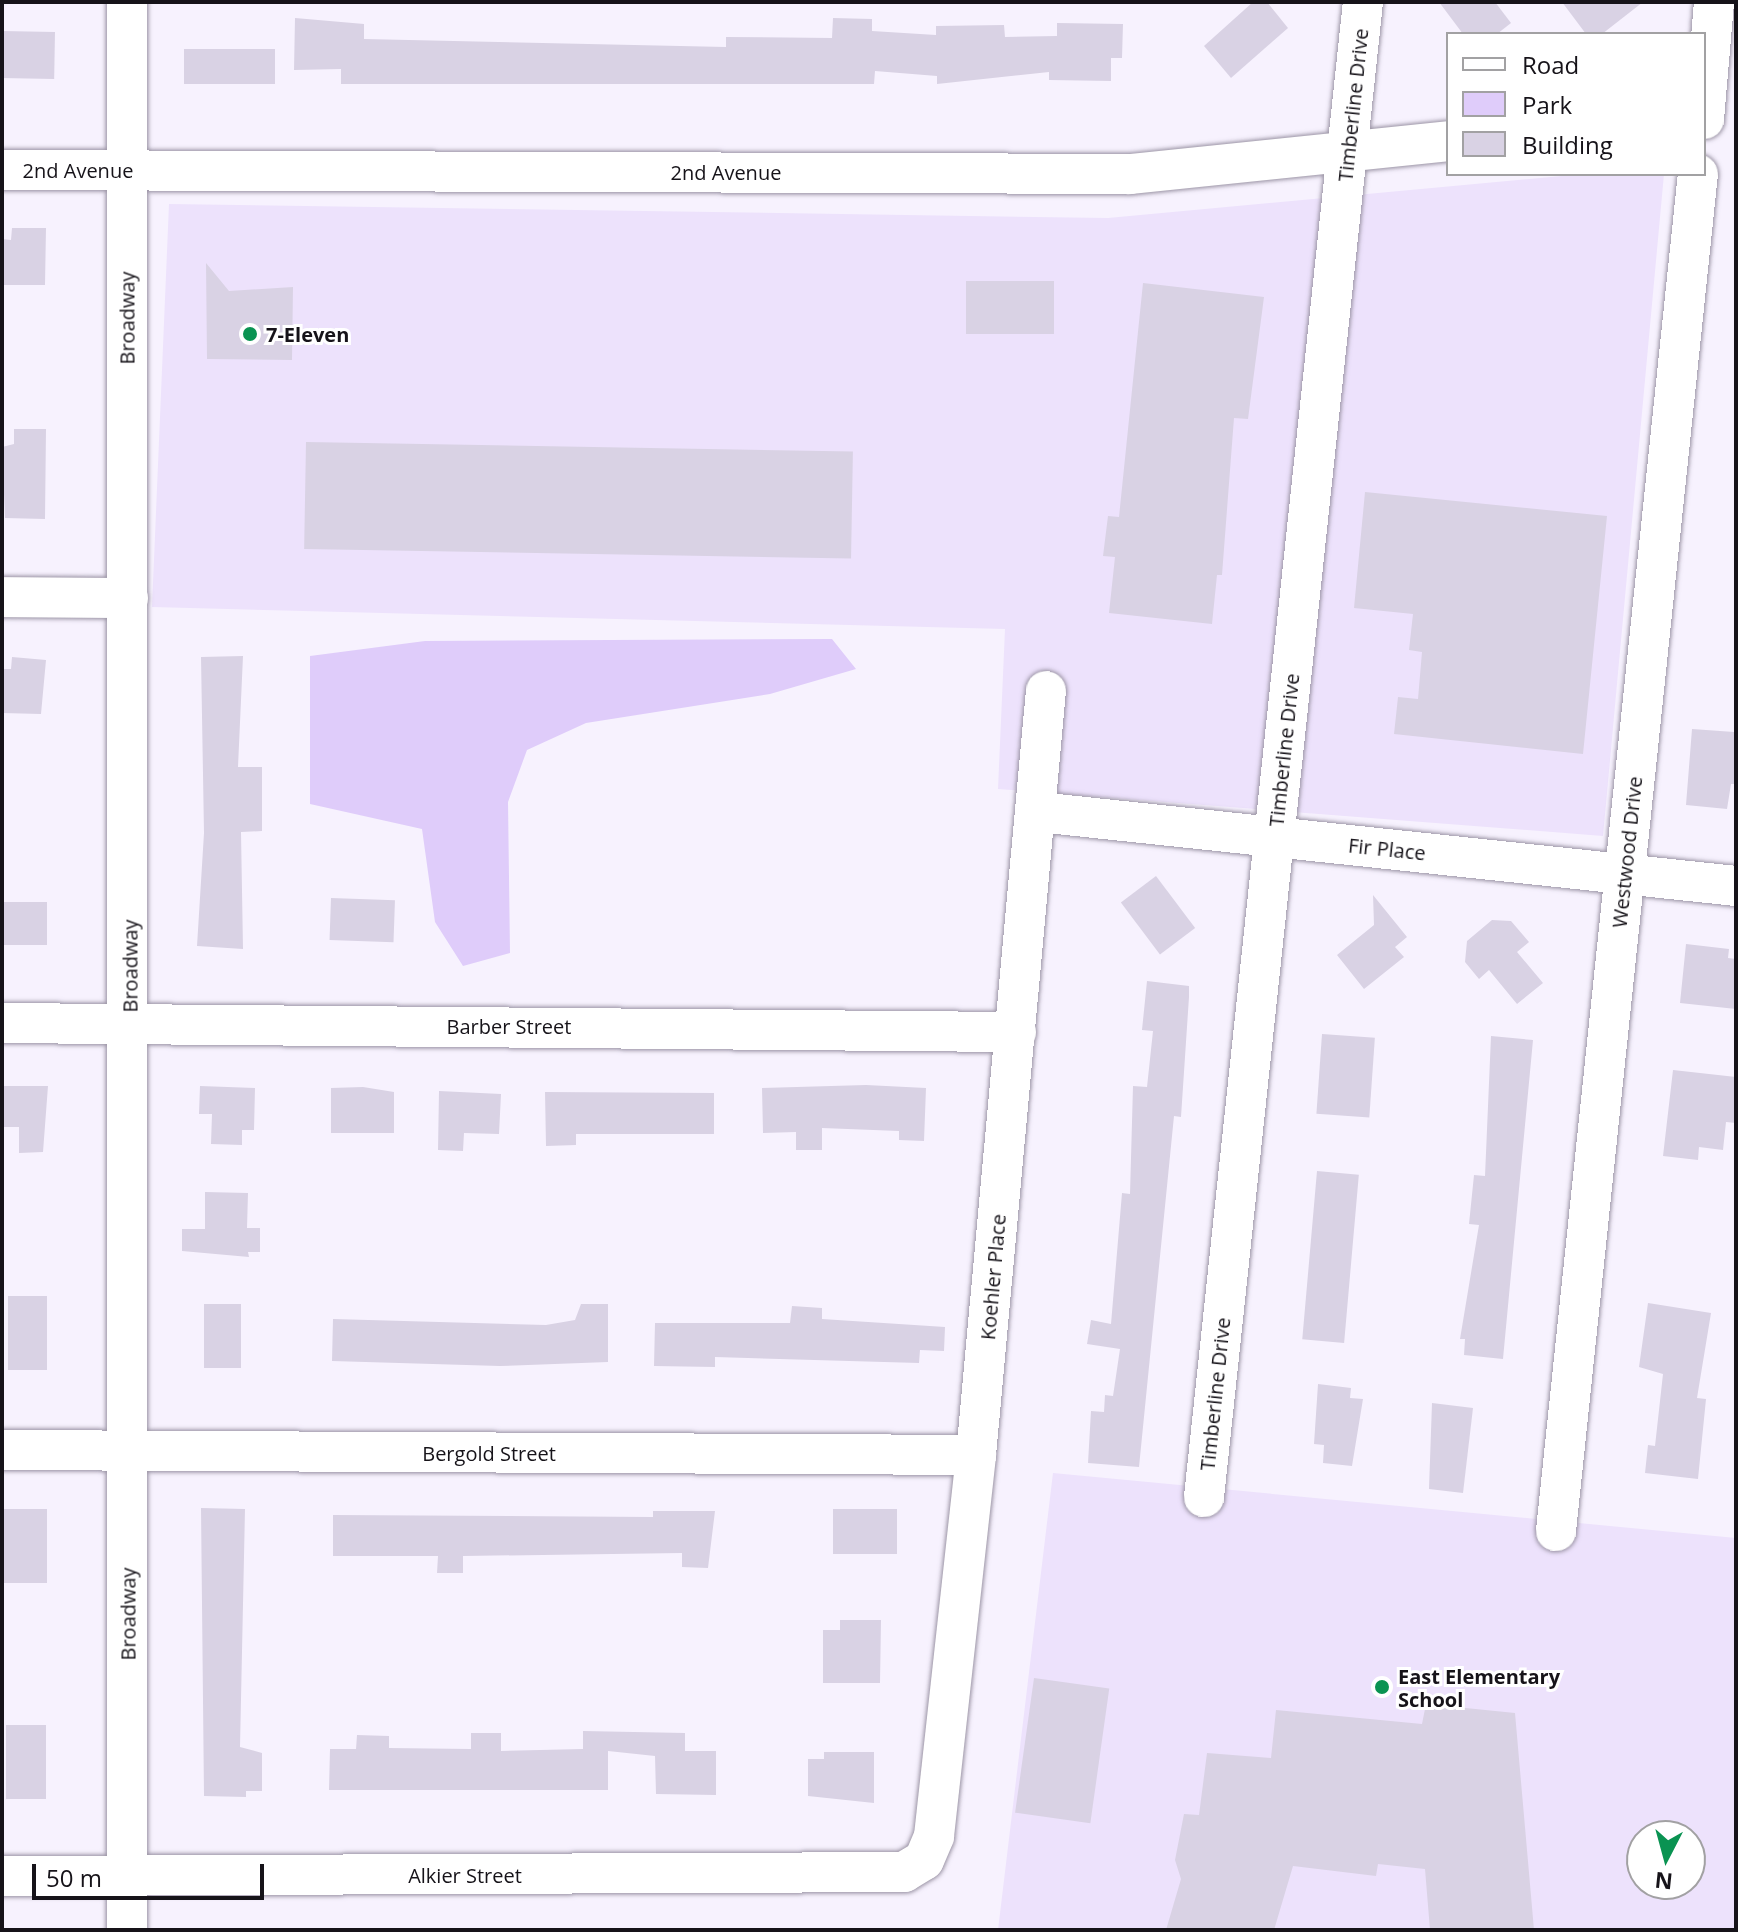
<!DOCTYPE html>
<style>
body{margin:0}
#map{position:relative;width:1738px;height:1932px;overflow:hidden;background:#f7f2fe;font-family:"Open Sans",sans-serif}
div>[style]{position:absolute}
.built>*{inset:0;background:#ede2fc}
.green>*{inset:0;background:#dfccfa}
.building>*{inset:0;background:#d9d2e4;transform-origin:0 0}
.roads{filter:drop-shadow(0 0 2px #9c95a6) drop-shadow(0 0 2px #9c95a6)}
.minor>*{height:40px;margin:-20px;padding:0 20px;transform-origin:20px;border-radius:20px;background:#fff}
.dots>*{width:22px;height:22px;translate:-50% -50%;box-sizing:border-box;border:4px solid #fff;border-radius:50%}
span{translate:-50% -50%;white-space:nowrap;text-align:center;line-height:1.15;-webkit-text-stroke:6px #fff;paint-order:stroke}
.street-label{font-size:20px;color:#161319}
.poi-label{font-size:20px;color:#161319;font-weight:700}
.left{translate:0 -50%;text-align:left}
.frame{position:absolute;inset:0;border:4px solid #161319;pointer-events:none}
.legend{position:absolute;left:1446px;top:32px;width:260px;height:144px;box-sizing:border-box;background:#fff;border:2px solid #a2a1a3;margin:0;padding:10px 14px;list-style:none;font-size:24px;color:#161319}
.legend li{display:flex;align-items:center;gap:16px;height:40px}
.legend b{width:40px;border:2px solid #a2a1a3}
.north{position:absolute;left:1626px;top:1820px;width:80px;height:80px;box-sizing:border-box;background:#fff;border:2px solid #a2a1a3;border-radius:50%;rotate:186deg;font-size:22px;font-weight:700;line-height:32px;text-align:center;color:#161319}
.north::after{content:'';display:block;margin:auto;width:28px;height:36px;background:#0a9352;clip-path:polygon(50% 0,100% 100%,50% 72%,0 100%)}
.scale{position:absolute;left:32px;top:1864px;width:232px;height:36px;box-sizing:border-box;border:4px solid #161319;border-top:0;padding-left:10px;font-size:24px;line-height:28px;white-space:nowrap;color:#161319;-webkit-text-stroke:6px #fff;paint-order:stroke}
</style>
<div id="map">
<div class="built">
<div style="clip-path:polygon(1583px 174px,1664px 174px,1603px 836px,998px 789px,1005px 629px,152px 607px,169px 204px,1108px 218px)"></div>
<div style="clip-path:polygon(evenodd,1053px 1473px,1736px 1538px,1736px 1930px,998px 1930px,1053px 1473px,1642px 1836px,1690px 1836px,1690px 1884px,1642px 1884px,1642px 1836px)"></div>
</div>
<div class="green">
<div style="clip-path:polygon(832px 639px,856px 669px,770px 694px,586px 723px,527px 750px,508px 802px,510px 953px,463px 966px,435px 922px,422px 829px,310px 804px,310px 656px,425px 641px)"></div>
</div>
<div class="building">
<div style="clip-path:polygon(1253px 2px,1267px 2px,1288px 28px,1231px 78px,1204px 46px)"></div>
<div style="clip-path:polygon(1439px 2px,1495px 2px,1511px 23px,1497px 34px,1463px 34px)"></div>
<div style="clip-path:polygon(1562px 2px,1643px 2px,1602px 34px,1586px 34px)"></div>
<div style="clip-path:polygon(295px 18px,364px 24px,364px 39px,726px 47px,726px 37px,832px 38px,833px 18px,872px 19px,872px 31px,936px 35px,936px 26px,1004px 25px,1005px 37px,1057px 36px,1057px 23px,1123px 24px,1122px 58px,1111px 58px,1111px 81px,1049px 80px,1049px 72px,937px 84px,937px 76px,875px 71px,874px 84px,341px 84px,341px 69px,294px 70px)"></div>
<div style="left:2px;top:31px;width:53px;height:47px;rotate:1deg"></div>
<div style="left:184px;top:49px;width:91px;height:35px"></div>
<div style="clip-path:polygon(12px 228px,46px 228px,45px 285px,2px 285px,2px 239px,11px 240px)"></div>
<div style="clip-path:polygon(206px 263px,229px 291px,293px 287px,292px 360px,207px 359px)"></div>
<div style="left:966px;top:281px;width:88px;height:53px"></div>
<div style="clip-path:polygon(1143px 283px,1264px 297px,1248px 419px,1234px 418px,1222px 575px,1217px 575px,1212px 624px,1109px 613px,1115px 557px,1103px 556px,1108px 516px,1119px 517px)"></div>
<div style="clip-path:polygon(14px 429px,46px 429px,45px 519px,5px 518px,2px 447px,14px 444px)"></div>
<div style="left:306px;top:442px;width:547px;height:107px;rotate:1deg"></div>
<div style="clip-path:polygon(1365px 492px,1607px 516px,1583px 754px,1394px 734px,1398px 697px,1418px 699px,1422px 652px,1409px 650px,1413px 614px,1354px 608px)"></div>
<div style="clip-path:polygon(243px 656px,238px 767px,262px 767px,262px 831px,241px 832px,243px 949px,197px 946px,204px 833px,201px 657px)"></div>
<div style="clip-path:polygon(12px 657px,46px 660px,41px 714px,2px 713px,2px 669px,11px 669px)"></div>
<div style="clip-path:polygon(1692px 729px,1734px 732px,1736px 784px,1731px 784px,1727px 809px,1686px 805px)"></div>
<div style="left:1156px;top:876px;width:65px;height:44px;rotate:53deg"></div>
<div style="clip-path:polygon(1373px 895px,1407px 937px,1395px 947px,1404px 957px,1364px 989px,1337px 955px,1374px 925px)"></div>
<div style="left:331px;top:898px;width:64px;height:42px;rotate:2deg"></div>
<div style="left:2px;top:902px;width:45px;height:43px"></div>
<div style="clip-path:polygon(1492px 920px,1511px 921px,1529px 942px,1517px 952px,1543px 983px,1517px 1004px,1489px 970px,1479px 979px,1465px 962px,1467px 941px)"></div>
<div style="clip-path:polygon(1686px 944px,1729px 949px,1728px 958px,1736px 959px,1736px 1009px,1680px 1003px)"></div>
<div style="clip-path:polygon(1147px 981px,1189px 986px,1189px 997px,1181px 1117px,1174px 1116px,1139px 1467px,1088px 1463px,1091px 1411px,1104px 1412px,1105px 1395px,1113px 1396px,1120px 1349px,1087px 1344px,1091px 1320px,1111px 1324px,1122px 1193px,1130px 1194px,1133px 1086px,1147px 1087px,1153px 1031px,1142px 1030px)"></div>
<div style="left:1322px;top:1034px;width:53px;height:80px;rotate:4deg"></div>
<div style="clip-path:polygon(1491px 1036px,1533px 1040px,1503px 1359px,1464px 1355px,1465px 1339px,1460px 1339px,1479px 1225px,1469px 1224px,1474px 1175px,1485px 1176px)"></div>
<div style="clip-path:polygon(1673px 1070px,1736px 1077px,1736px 1123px,1726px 1122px,1723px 1150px,1699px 1147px,1698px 1160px,1663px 1156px)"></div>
<div style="clip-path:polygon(866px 1085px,926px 1088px,924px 1141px,899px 1140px,899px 1131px,822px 1128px,822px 1150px,796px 1150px,796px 1132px,763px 1133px,762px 1088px)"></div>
<div style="clip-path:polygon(2px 1086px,48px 1086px,43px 1152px,19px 1153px,19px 1127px,2px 1127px)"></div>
<div style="clip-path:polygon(200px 1086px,255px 1088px,254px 1130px,242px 1130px,242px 1145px,211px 1144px,212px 1114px,199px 1114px)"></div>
<div style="clip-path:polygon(363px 1087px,394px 1092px,394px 1133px,331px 1133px,331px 1088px)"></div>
<div style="clip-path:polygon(439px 1091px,501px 1094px,499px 1134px,464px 1133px,463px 1151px,438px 1150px)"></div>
<div style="clip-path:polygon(545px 1092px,714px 1093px,714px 1134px,576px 1134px,576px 1145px,546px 1146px)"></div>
<div style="left:1317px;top:1171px;width:42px;height:169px;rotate:5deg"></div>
<div style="clip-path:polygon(205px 1192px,248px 1193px,247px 1228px,260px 1228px,260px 1252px,248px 1252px,249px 1257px,182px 1251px,182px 1229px,205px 1229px)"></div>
<div style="left:8px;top:1296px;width:39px;height:74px"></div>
<div style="clip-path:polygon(1648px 1303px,1711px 1313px,1697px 1398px,1706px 1399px,1698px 1479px,1645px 1473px,1648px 1445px,1655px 1446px,1663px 1374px,1639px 1367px)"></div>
<div style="left:204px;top:1304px;width:37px;height:64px"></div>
<div style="clip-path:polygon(581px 1304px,608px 1304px,608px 1362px,500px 1366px,332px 1361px,333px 1319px,546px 1325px,575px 1320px)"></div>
<div style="clip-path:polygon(792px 1306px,822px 1308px,822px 1319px,945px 1327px,944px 1351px,920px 1350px,919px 1363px,715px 1357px,715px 1367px,654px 1366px,655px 1323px,790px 1323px)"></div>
<div style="clip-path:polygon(1318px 1384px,1351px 1388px,1350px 1398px,1363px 1399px,1352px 1466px,1323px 1463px,1324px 1445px,1314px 1444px)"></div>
<div style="clip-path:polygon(1432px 1403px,1473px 1408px,1463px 1493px,1429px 1489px)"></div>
<div style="clip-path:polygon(201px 1508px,245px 1509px,240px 1747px,262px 1753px,262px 1791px,246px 1791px,246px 1797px,204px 1796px)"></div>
<div style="left:4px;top:1509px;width:43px;height:74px"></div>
<div style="left:833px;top:1509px;width:64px;height:45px"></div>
<div style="clip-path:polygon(653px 1511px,715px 1511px,708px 1568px,682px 1567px,682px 1553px,463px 1556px,463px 1573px,437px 1573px,438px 1556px,333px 1556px,333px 1515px,653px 1517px)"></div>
<div style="clip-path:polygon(840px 1620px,881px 1620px,880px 1683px,823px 1683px,823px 1630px,840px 1630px)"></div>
<div style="left:1034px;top:1678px;width:76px;height:136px;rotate:8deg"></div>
<div style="clip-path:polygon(1426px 1704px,1515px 1713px,1534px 1930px,1430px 1930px,1425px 1869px,1378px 1864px,1376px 1876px,1293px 1866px,1274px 1930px,1166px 1930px,1181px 1879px,1175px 1860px,1184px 1814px,1199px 1815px,1207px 1753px,1271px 1758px,1276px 1710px,1422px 1724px)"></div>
<div style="left:6px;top:1725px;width:40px;height:74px"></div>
<div style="clip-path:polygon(583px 1731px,685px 1733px,685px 1751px,716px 1751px,716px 1795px,656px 1794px,655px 1756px,608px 1751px,608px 1790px,329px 1790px,330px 1749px,356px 1749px,357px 1735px,389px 1736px,389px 1748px,471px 1749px,471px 1733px,501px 1733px,501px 1751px,583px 1749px)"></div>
<div style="clip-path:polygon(824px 1752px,874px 1752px,874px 1803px,808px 1796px,808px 1759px,824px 1759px)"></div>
</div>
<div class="roads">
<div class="minor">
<div style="left:127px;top:2px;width:1928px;rotate:90deg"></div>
<div style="left:1704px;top:119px;width:117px;rotate:-85.1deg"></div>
<div style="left:2px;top:170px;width:1128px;rotate:0.2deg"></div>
<div style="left:1130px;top:174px;width:320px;rotate:-5.9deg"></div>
<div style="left:2px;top:597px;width:126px;rotate:0.5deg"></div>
<div style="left:1038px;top:812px;width:702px;rotate:6.05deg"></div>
<div style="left:2px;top:1023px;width:1014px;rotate:0.51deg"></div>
<div style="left:2px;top:1450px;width:974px;rotate:0.29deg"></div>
<div style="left:1204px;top:1497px;width:1503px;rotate:-83.93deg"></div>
<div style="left:1556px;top:1531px;width:1364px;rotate:-84.03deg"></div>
<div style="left:2px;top:1876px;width:902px;rotate:-0.25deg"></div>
<div style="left:904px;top:1872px;width:23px;rotate:-31deg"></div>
<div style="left:924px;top:1860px;width:26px;rotate:-67deg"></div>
<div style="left:934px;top:1836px;width:383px;rotate:-83.7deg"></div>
<div style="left:976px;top:1455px;width:767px;rotate:-84.77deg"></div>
</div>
</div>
<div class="dots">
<div style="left:250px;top:334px;background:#0a9352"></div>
<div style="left:1382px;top:1687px;background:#0a9352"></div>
</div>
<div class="street-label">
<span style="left:1353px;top:105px;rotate:-84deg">Timberline Drive</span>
<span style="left:78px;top:170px">2nd Avenue</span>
<span style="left:726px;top:172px">2nd Avenue</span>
<span style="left:127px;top:318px;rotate:-90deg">Broadway</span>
<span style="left:1284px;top:750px;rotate:-84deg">Timberline Drive</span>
<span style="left:1387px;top:849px;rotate:6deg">Fir Place</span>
<span style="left:1627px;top:852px;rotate:-84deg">Westwood Drive</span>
<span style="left:130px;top:966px;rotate:-90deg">Broadway</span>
<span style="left:509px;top:1026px">Barber Street</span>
<span style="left:993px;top:1277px;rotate:-85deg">Koehler Place</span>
<span style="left:1215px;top:1394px;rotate:-84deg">Timberline Drive</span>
<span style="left:489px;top:1453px">Bergold Street</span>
<span style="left:128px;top:1614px;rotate:-90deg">Broadway</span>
<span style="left:465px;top:1875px">Alkier Street</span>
</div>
<div class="poi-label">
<span class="left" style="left:266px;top:334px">7-Eleven</span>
<span class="left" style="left:1398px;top:1688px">East Elementary<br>School</span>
</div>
<div class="frame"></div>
<ul class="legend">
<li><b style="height:10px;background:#fff"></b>Road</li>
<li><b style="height:22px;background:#dfccfa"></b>Park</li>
<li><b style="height:22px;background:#d9d2e4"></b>Building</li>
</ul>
<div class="north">N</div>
<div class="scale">50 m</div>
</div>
